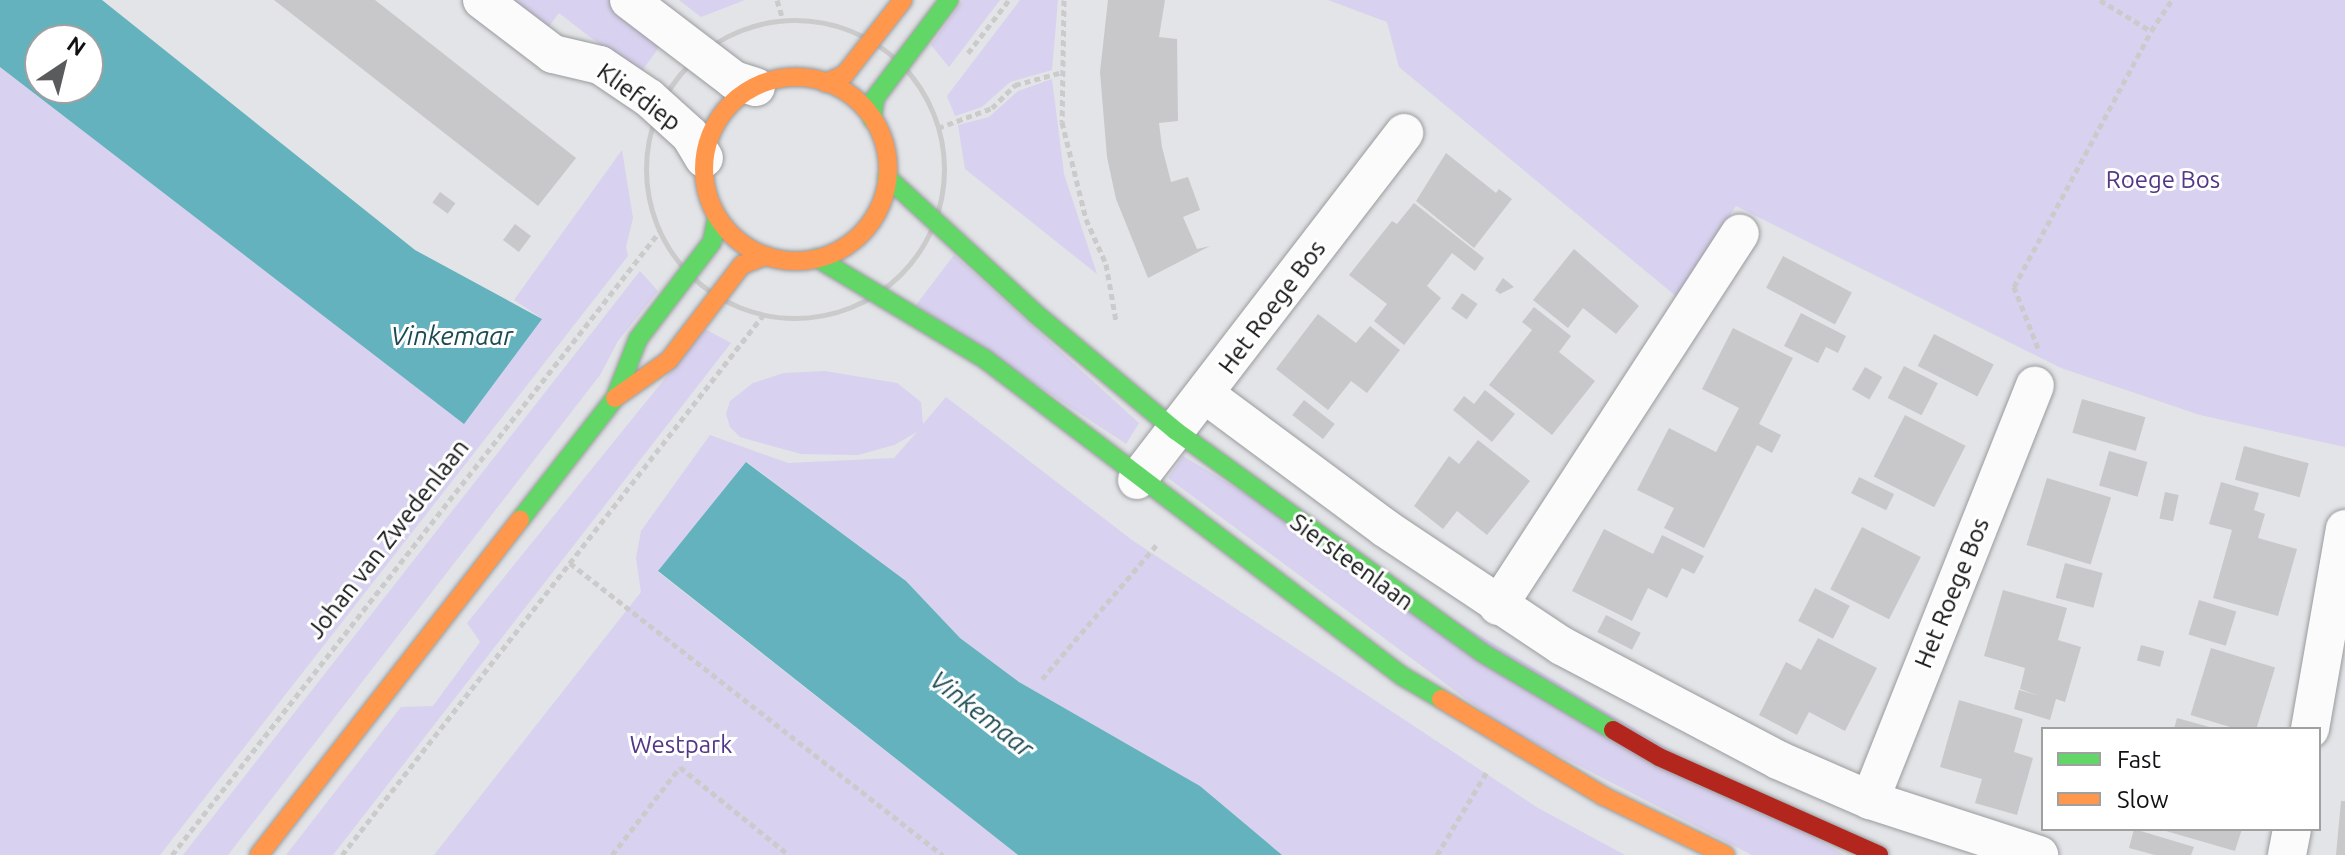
<!DOCTYPE html>
<style>
body{margin:0}
#map{position:relative;width:2345px;height:855px;overflow:hidden;background:#e2e4e7;font-family:Ubuntu,sans-serif}
div>[style]{position:absolute}
.green>*{inset:0;background:#d8d1ef}
.water>*{inset:0;background:#63b2be}
.building>*{inset:0;background:#c8c8ca;transform-origin:0 0}
.path>*{height:5px;margin-top:-2.5px;transform-origin:0;background:repeating-linear-gradient(90deg,#cbcbcc 0 6px,transparent 0 10px)}
.path>.ring{margin:-2.5px;padding:0;box-sizing:content-box;background:none;border:5px solid #cbcbcc;border-radius:50%}
.roads{filter:drop-shadow(0 0 2px #999b9d) drop-shadow(0 0 2px #999b9d)}
.street>*{height:38px;margin:-19px;padding:0 19px;transform-origin:19px;border-radius:19px;background:#fbfbfb}
.fast>*{height:18px;margin:-9px;padding:0 9px;transform-origin:9px;border-radius:9px;background:#63d668}
.slow>*{height:18px;margin:-9px;padding:0 9px;transform-origin:9px;border-radius:9px;background:#ff974d}
.slow>.ring{margin:-9px;padding:0;box-sizing:content-box;background:none;border:18px solid #ff974d;border-radius:50%}
.jam>*{height:18px;margin:-9px;padding:0 9px;transform-origin:9px;border-radius:9px;background:#b3261e}
span{translate:-50% -50%;white-space:nowrap;text-align:center;line-height:1.15;-webkit-text-stroke:6px #fff;paint-order:stroke}
.street-label{font-size:24px;color:#101112}
.park-label{font-size:24px;color:#553787}
.water-label{font-size:26px;color:#1c4a52;font-style:italic}
.legend{position:absolute;left:2041px;top:727px;width:280px;height:104px;box-sizing:border-box;background:#fff;border:2px solid #9fa0a0;margin:0;padding:10px 14px;list-style:none;font-size:24px;color:#101112}
.legend li{display:flex;align-items:center;gap:16px;height:40px}
.legend b{width:40px;border:2px solid #9fa0a0}
.north{position:absolute;left:24px;top:24px;width:80px;height:80px;box-sizing:border-box;background:#fff;border:2px solid #9fa0a0;border-radius:50%;rotate:35deg;font-size:22px;font-weight:700;line-height:32px;text-align:center;color:#101112}
.north::after{content:'';display:block;margin:auto;width:28px;height:36px;background:#5a5b5d;clip-path:polygon(50% 0,100% 100%,50% 72%,0 100%)}
</style>
<div id="map">
<div class="green">
<div style="clip-path:polygon(502px 0,614px 0,665px 39px,639px 75px,559px 13px,544px 33px)"></div>
<div style="clip-path:polygon(679px 0,745px 0,701px 17px)"></div>
<div style="clip-path:polygon(963px 0,1000px 0,949px 67px,931px 45px)"></div>
<div style="clip-path:polygon(1020px 0,1058px 0,1052px 70px,1010px 82px,982px 107px,955px 116px,947px 96px)"></div>
<div style="clip-path:polygon(1328px 0,2345px 0,2345px 447px,2200px 415px,2061px 368px,1736px 206px,1677px 297px,1399px 67px,1387px 22px)"></div>
<div style="clip-path:polygon(0 67px,464px 423px,541px 318px,514px 300px,622px 150px,633px 218px,626px 247px,628px 256px,160px 855px,0 855px)"></div>
<div style="clip-path:polygon(1052px 79px,1064px 174px,1097px 274px,965px 169px,958px 125px,989px 117px,1018px 91px)"></div>
<div style="clip-path:polygon(954px 255px,1139px 423px,1126px 444px,916px 305px)"></div>
<div style="clip-path:polygon(640px 271px,658px 291px,618px 341px,600px 375px,228px 855px,183px 855px)"></div>
<div style="clip-path:polygon(705px 329px,731px 343px,333px 855px,286px 855px,401px 707px,433px 706px,480px 642px,467px 623px)"></div>
<div style="clip-path:polygon(825px 371px,897px 383px,921px 402px,923px 424px,946px 397px,1132px 540px,1538px 808px,1625px 855px,1282px 855px,1200px 786px,1019px 682px,960px 638px,906px 581px,747px 462px,658px 572px,1018px 855px,434px 855px,641px 592px,636px 558px,641px 531px,710px 435px,788px 463px,894px 458px,917px 432px,894px 445px,858px 455px,801px 454px,740px 437px,730px 427px,726px 414px,730px 401px,753px 383px,784px 373px)"></div>
<div style="clip-path:polygon(1183px 456px,1844px 855px,1752px 855px,1504px 727px,1168px 478px)"></div>
</div>
<div class="water">
<div style="clip-path:polygon(evenodd,0 0,102px 0,415px 250px,542px 319px,464px 424px,0 67px,0 0,40px 40px,88px 40px,88px 88px,40px 88px,40px 40px)"></div>
<div style="clip-path:polygon(746px 462px,906px 581px,960px 638px,1019px 682px,1200px 786px,1282px 855px,1018px 855px,658px 571px)"></div>
</div>
<div class="building">
<div style="clip-path:polygon(274px 0,375px 0,576px 158px,538px 206px)"></div>
<div style="clip-path:polygon(1108px 0,1165px 0,1159px 37px,1177px 39px,1178px 121px,1159px 123px,1162px 147px,1171px 182px,1188px 177px,1200px 210px,1183px 217px,1197px 249px,1210px 246px,1148px 278px,1116px 199px,1107px 157px,1100px 72px)"></div>
<div style="clip-path:polygon(1446px 153px,1496px 193px,1499px 189px,1512px 199px,1474px 248px,1416px 201px)"></div>
<div style="left:440px;top:192px;width:19px;height:13px;rotate:36deg"></div>
<div style="clip-path:polygon(1414px 203px,1484px 258px,1475px 271px,1452px 253px,1427px 286px,1441px 298px,1404px 345px,1374px 321px,1387px 304px,1349px 275px,1392px 221px,1397px 224px)"></div>
<div style="left:515px;top:224px;width:20px;height:20px;rotate:37deg"></div>
<div style="clip-path:polygon(1574px 249px,1639px 306px,1616px 334px,1583px 308px,1568px 328px,1533px 300px)"></div>
<div style="left:1783px;top:256px;width:78px;height:36px;rotate:28deg"></div>
<div style="clip-path:polygon(1503px 278px,1514px 287px,1500px 294px,1495px 290px)"></div>
<div style="left:1462px;top:293px;width:19px;height:19px;rotate:35deg"></div>
<div style="clip-path:polygon(1534px 307px,1571px 336px,1559px 352px,1595px 381px,1552px 435px,1489px 385px,1532px 330px,1522px 322px)"></div>
<div style="clip-path:polygon(1801px 313px,1846px 336px,1838px 353px,1826px 347px,1818px 363px,1784px 346px)"></div>
<div style="clip-path:polygon(1318px 314px,1356px 343px,1370px 326px,1400px 350px,1367px 393px,1351px 381px,1328px 410px,1276px 369px)"></div>
<div style="clip-path:polygon(1733px 328px,1793px 358px,1759px 424px,1781px 435px,1772px 453px,1757px 445px,1704px 548px,1664px 528px,1674px 508px,1637px 490px,1669px 428px,1716px 452px,1739px 408px,1702px 389px)"></div>
<div style="left:1934px;top:334px;width:67px;height:36px;rotate:27deg"></div>
<div style="left:1904px;top:366px;width:38px;height:36px;rotate:27deg"></div>
<div style="left:1865px;top:367px;width:20px;height:26px;rotate:30deg"></div>
<div style="clip-path:polygon(1485px 390px,1515px 414px,1492px 442px,1453px 410px,1464px 396px,1474px 404px)"></div>
<div style="left:2082px;top:399px;width:66px;height:35px;rotate:16deg"></div>
<div style="left:1304px;top:400px;width:39px;height:19px;rotate:38deg"></div>
<div style="left:1905px;top:415px;width:68px;height:69px;rotate:27deg"></div>
<div style="clip-path:polygon(1478px 440px,1530px 481px,1487px 535px,1457px 511px,1443px 529px,1414px 506px,1449px 456px,1459px 464px)"></div>
<div style="left:2244px;top:446px;width:67px;height:35px;rotate:15deg"></div>
<div style="left:2109px;top:451px;width:40px;height:36px;rotate:16deg"></div>
<div style="left:1859px;top:477px;width:39px;height:18px;rotate:26deg"></div>
<div style="left:2047px;top:478px;width:67px;height:70px;rotate:17deg"></div>
<div style="clip-path:polygon(2221px 482px,2259px 493px,2254px 510px,2265px 514px,2258px 538px,2297px 549px,2278px 616px,2213px 598px,2232px 530px,2209px 524px)"></div>
<div style="left:2165px;top:492px;width:14px;height:27px;rotate:12deg"></div>
<div style="left:1862px;top:527px;width:66px;height:70px;rotate:27deg"></div>
<div style="clip-path:polygon(1604px 529px,1653px 554px,1662px 535px,1704px 556px,1694px 574px,1682px 568px,1667px 598px,1648px 588px,1632px 621px,1572px 591px)"></div>
<div style="left:2065px;top:563px;width:39px;height:36px;rotate:15deg"></div>
<div style="left:1815px;top:588px;width:39px;height:37px;rotate:27deg"></div>
<div style="clip-path:polygon(2003px 590px,2067px 608px,2058px 640px,2081px 647px,2065px 702px,2056px 699px,2050px 720px,2014px 709px,2019px 690px,2040px 696px,2020px 689px,2025px 668px,1984px 656px)"></div>
<div style="left:2199px;top:600px;width:39px;height:36px;rotate:17deg"></div>
<div style="left:1606px;top:615px;width:39px;height:19px;rotate:27deg"></div>
<div style="clip-path:polygon(1818px 638px,1877px 668px,1845px 731px,1809px 712px,1797px 735px,1759px 715px,1786px 662px,1801px 670px)"></div>
<div style="left:2141px;top:645px;width:24px;height:16px;rotate:15deg"></div>
<div style="left:2211px;top:648px;width:67px;height:70px;rotate:17deg"></div>
<div style="clip-path:polygon(1959px 700px,2023px 719px,2014px 752px,2033px 758px,2017px 815px,1975px 803px,1982px 779px,1940px 767px)"></div>
<div style="clip-path:polygon(2177px 718px,2213px 728px,2212px 729px,2174px 729px)"></div>
<div style="clip-path:polygon(2341px 801px,2345px 801px,2345px 855px,2336px 855px)"></div>
<div style="clip-path:polygon(2134px 829px,2194px 847px,2191px 855px,2155px 855px,2129px 848px)"></div>
<div style="clip-path:polygon(2159px 829px,2242px 829px,2235px 851px)"></div>
</div>
<div class="path">
<div style="left:777px;top:0;width:21px;rotate:73deg"></div>
<div style="left:1064px;top:0;width:122px;rotate:90.9deg"></div>
<div style="left:1062px;top:122px;width:100px;rotate:76.1deg"></div>
<div style="left:1086px;top:219px;width:49px;rotate:66deg"></div>
<div style="left:1106px;top:264px;width:58px;rotate:80deg"></div>
<div style="left:2100px;top:0;width:60px;rotate:31.3deg"></div>
<div class="ring" style="left:646px;top:20px;width:293px;height:293px"></div>
<div style="left:968px;top:53px;width:67px;rotate:-52.3deg"></div>
<div style="left:938px;top:128px;width:58px;rotate:-20.3deg"></div>
<div style="left:992px;top:108px;width:33px;rotate:-45deg"></div>
<div style="left:1015px;top:85px;width:46px;rotate:-15.3deg"></div>
<div style="left:2038px;top:348px;width:66px;rotate:-111.5deg"></div>
<div style="left:2014px;top:287px;width:290px;rotate:-61.8deg"></div>
<div style="left:2151px;top:31px;width:37px;rotate:-56deg"></div>
<div style="left:570px;top:563px;width:474px;rotate:38.1deg"></div>
<div style="left:1042px;top:679px;width:179px;rotate:-49.5deg"></div>
<div style="left:172px;top:855px;width:792px;rotate:-51.97deg"></div>
<div style="left:342px;top:855px;width:686px;rotate:-52.04deg"></div>
<div style="left:612px;top:855px;width:111px;rotate:-52.3deg"></div>
<div style="left:680px;top:767px;width:140px;rotate:38.9deg"></div>
<div style="left:1437px;top:855px;width:96px;rotate:-59.1deg"></div>
</div>
<div class="roads">
<div class="street">
<div style="left:482px;top:0;width:89px;rotate:37.3deg"></div>
<div style="left:553px;top:54px;width:48px;rotate:13.2deg"></div>
<div style="left:600px;top:65px;width:59px;rotate:34deg"></div>
<div style="left:649px;top:98px;width:55px;rotate:42.1deg"></div>
<div style="left:690px;top:135px;width:27px;rotate:59deg"></div>
<div style="left:629px;top:0;width:132px;rotate:37.3deg"></div>
<div style="left:734px;top:80px;width:23px;rotate:18deg"></div>
<div style="left:1206px;top:395px;width:223px;rotate:36.6deg"></div>
<div style="left:1385px;top:528px;width:213px;rotate:33.7deg"></div>
<div style="left:1562px;top:646px;width:244px;rotate:27.8deg"></div>
<div style="left:1778px;top:760px;width:100px;rotate:23.5deg"></div>
<div style="left:1870px;top:800px;width:178px;rotate:18deg"></div>
<div style="left:1137px;top:480px;width:438px;rotate:-52.4deg"></div>
<div style="left:1498px;top:606px;width:444px;rotate:-57deg"></div>
<div style="left:2310px;top:729px;width:203px;rotate:-80.1deg"></div>
<div style="left:1870px;top:800px;width:446px;rotate:-68.3deg"></div>
<div style="left:2287px;top:855px;width:26px;rotate:-79deg"></div>
</div>
<div class="fast">
<div style="left:872px;top:119px;width:21px;rotate:-82deg"></div>
<div style="left:875px;top:98px;width:123px;rotate:-52.9deg"></div>
<div style="left:887px;top:177px;width:202px;rotate:42.6deg"></div>
<div style="left:1036px;top:314px;width:182px;rotate:39.9deg"></div>
<div style="left:1176px;top:431px;width:377px;rotate:35.9deg"></div>
<div style="left:1481px;top:652px;width:153px;rotate:30.6deg"></div>
<div style="left:817px;top:258px;width:196px;rotate:31deg"></div>
<div style="left:985px;top:359px;width:524px;rotate:37.24deg"></div>
<div style="left:1402px;top:676px;width:45px;rotate:30.5deg"></div>
<div style="left:520px;top:520px;width:155px;rotate:-52.1deg"></div>
<div style="left:615px;top:398px;width:63px;rotate:-68.7deg"></div>
<div style="left:638px;top:339px;width:122px;rotate:-52.7deg"></div>
<div style="left:712px;top:242px;width:26px;rotate:-79deg"></div>
</div>
<div class="slow">
<div class="ring" style="left:704px;top:77px;width:166px;height:166px"></div>
<div style="left:826px;top:83px;width:21px;rotate:-25deg"></div>
<div style="left:845px;top:74px;width:94px;rotate:-51.9deg"></div>
<div style="left:615px;top:398px;width:66px;rotate:-35.1deg"></div>
<div style="left:669px;top:360px;width:120px;rotate:-52.5deg"></div>
<div style="left:742px;top:265px;width:26px;rotate:-21deg"></div>
<div style="left:1441px;top:699px;width:189px;rotate:30.9deg"></div>
<div style="left:1603px;top:796px;width:136px;rotate:25.8deg"></div>
<div style="left:259px;top:855px;width:425px;rotate:-52.1deg"></div>
</div>
<div class="jam">
<div style="left:1613px;top:730px;width:53px;rotate:30.4deg"></div>
<div style="left:1659px;top:757px;width:241px;rotate:24deg"></div>
</div>
</div>
<div class="street-label">
<span style="left:639px;top:97px;rotate:36deg">Kliefdiep</span>
<span style="left:1272px;top:307px;rotate:-53deg">Het Roege Bos</span>
<span style="left:388px;top:539px;rotate:-52deg">Johan van Zwedenlaan</span>
<span style="left:1352px;top:562px;rotate:36deg">Siersteenlaan</span>
<span style="left:1952px;top:593px;rotate:-68deg">Het Roege Bos</span>
</div>
<div class="park-label">
<span style="left:2163px;top:180px">Roege Bos</span>
<span style="left:681px;top:745px">Westpark</span>
</div>
<div class="water-label">
<span style="left:452px;top:336px">Vinkemaar</span>
<span style="left:982px;top:714px;rotate:38deg">Vinkemaar</span>
</div>
<ul class="legend">
<li><b style="height:10px;background:#63d668"></b>Fast</li>
<li><b style="height:10px;background:#ff974d"></b>Slow</li>
</ul>
<div class="north">N</div>
</div>
